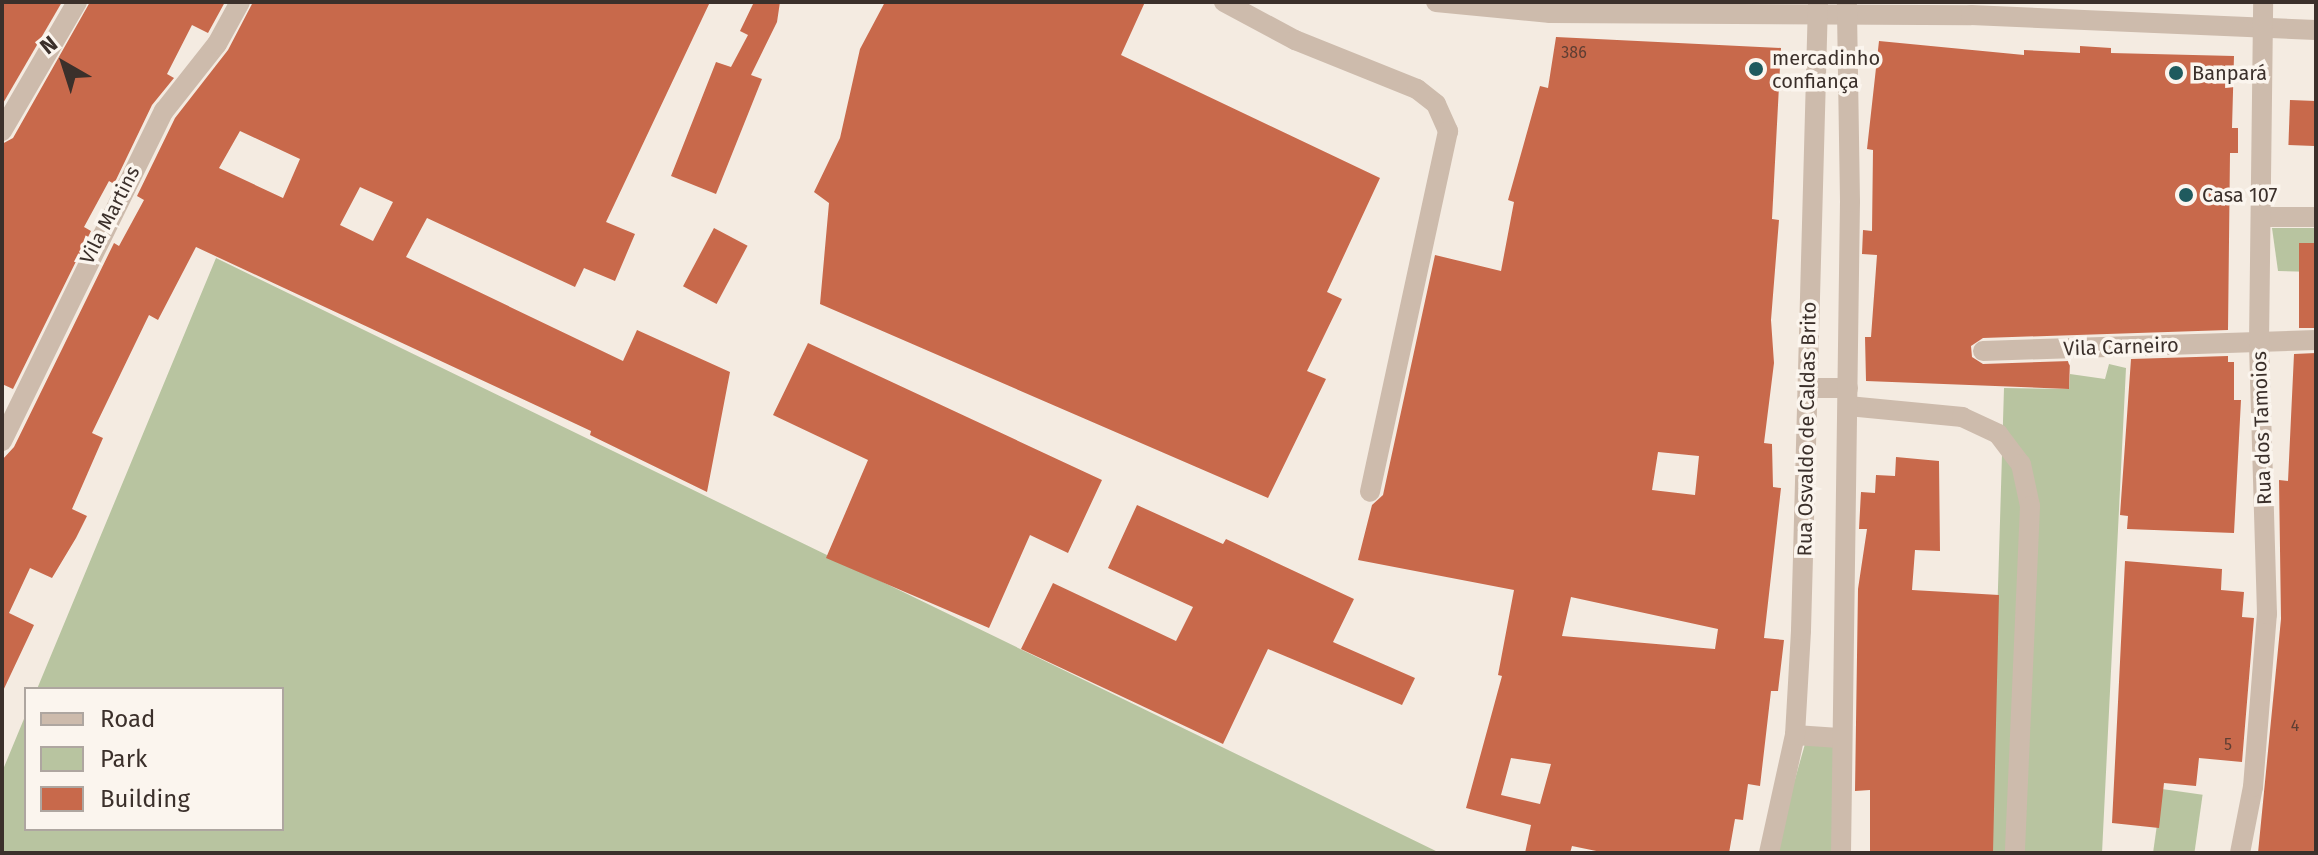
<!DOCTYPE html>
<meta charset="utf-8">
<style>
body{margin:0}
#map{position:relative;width:2318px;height:855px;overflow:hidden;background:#f4ebe1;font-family:"Fira Sans",sans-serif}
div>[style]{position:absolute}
.green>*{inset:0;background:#b8c4a0;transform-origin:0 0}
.building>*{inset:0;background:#c8694b;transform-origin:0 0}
.minor>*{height:20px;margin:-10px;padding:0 10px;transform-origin:10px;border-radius:10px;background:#cdbbac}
.dots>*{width:22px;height:22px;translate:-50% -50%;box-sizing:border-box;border:4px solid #fbf5ee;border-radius:50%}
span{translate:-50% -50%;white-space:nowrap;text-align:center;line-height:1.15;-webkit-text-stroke:7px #fbf5ee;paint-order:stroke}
.number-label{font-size:16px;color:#5e3e33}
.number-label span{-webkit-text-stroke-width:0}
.poi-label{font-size:20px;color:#3b302b}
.left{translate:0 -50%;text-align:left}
.street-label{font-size:20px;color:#3b302b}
.frame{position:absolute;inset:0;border:4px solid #3b302b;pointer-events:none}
.legend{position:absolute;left:24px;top:687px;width:260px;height:144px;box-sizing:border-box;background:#fbf5ee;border:2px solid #aea6a0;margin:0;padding:10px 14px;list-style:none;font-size:24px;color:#3b302b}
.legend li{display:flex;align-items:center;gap:16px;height:40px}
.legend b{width:40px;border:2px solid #aea6a0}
.north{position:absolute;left:24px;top:24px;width:80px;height:80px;-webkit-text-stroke:6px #fbf5ee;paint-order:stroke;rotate:321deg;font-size:22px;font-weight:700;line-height:32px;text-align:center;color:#3b302b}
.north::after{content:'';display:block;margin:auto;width:28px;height:36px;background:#3b302b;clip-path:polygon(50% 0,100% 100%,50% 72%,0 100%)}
</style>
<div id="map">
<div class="green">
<div style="clip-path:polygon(2272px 228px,2316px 228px,2316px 272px,2278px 271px)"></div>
<div style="clip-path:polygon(216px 258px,1440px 853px,2px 853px,2px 772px,26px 714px,26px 829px,282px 829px,282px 689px,37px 689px)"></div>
<div style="clip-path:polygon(2109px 364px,2126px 368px,2102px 853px,1990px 853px,2004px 388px,2069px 389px,2070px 374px,2105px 379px)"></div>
<div style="clip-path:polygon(1805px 744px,1836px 747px,1836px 853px,1774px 853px)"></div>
<div style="left:2162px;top:789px;width:41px;height:64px;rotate:8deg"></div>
</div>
<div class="building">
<div style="clip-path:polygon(2px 2px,62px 2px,2px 105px)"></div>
<div style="clip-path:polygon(90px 2px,225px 2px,208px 33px,192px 25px,167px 74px,174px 78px,152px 105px,114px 184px,109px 181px,84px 227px,91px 231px,13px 389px,2px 384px,2px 144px,13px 138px)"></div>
<div style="clip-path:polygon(evenodd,253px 2px,710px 2px,606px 222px,635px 234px,615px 281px,584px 268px,575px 287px,427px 218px,406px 257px,623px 361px,637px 330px,730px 372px,707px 492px,590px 435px,591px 431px,196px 247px,158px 320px,149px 315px,92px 433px,103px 438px,72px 509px,87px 516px,76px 538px,52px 578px,30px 568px,9px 613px,34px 625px,2px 693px,2px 460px,14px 447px,114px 243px,119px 246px,144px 200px,137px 196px,175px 118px,228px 50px,253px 2px,240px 131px,300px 159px,283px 198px,219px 168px,240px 131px,253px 2px,360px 187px,393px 202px,373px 241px,340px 225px,360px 187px)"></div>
<div style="clip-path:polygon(754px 2px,780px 2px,777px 22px,751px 75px,762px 79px,716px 194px,671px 176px,716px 62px,731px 67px,748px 35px,740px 31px)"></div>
<div style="clip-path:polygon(885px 2px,1145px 2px,1121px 55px,1380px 178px,1327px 292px,1342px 299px,1307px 371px,1326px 379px,1268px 498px,820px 304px,829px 203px,814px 192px,840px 138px,860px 49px)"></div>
<div style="clip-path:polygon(evenodd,1556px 37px,1781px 48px,1772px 219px,1779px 220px,1771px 320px,1774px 363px,1764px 443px,1772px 444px,1773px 487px,1781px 488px,1764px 638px,1784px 640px,1778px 691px,1771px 691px,1760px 786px,1748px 784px,1743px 820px,1735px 819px,1729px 853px,1606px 853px,1572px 846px,1570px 853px,1525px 853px,1531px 825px,1466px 808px,1502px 676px,1498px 675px,1514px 590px,1358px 560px,1372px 505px,1383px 495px,1435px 255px,1501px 271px,1514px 202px,1508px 200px,1540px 86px,1548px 88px,1556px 37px,1658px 452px,1699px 456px,1695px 495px,1652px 490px,1658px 452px,1556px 37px,1571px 597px,1718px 629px,1715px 649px,1562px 636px,1571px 597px,1556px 37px,1511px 758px,1551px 764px,1540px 804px,1501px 795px,1511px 758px)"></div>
<div style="clip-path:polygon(1879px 41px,2024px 55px,2024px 50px,2080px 53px,2080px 46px,2111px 48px,2111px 53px,2234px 56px,2232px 128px,2238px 128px,2238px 153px,2230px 153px,2228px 330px,1983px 338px,1971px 346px,1972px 357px,1983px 364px,2070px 361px,2069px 389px,1866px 381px,1865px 337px,1871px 337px,1877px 255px,1862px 254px,1863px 230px,1872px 231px,1873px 150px,1867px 149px)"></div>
<div style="left:2290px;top:100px;width:26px;height:45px;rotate:2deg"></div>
<div style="left:714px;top:228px;width:38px;height:66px;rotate:28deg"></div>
<div style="left:2299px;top:243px;width:17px;height:85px"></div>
<div style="clip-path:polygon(808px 343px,1102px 480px,1068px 553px,1030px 535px,989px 628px,826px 558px,868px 460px,773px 415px)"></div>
<div style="clip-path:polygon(2316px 353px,2316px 853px,2258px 853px,2281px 619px,2279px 480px,2288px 481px,2294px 354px)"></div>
<div style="clip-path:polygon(2228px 356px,2228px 362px,2234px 362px,2234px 400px,2241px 400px,2234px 533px,2127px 529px,2128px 516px,2120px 515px,2131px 359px)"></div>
<div style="clip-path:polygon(1896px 457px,1939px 461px,1940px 551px,1915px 550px,1912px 590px,1999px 595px,1993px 853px,1870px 853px,1870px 790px,1855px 791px,1858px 589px,1867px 529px,1859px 529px,1861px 492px,1875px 493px,1876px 475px,1895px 476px)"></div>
<div style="clip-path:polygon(1137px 505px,1223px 544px,1226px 539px,1354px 599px,1333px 642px,1415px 678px,1402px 705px,1268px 649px,1223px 744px,1021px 649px,1053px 583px,1176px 641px,1193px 607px,1108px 568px)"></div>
<div style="clip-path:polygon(2125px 561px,2222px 569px,2221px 590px,2244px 592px,2242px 617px,2254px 618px,2242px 762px,2199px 758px,2196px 786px,2164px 783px,2159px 828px,2112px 823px)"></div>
</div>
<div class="minor">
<div style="left:1224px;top:2px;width:81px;rotate:28.2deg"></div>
<div style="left:1295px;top:40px;width:131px;rotate:21.9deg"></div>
<div style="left:1417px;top:89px;width:24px;rotate:38deg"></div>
<div style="left:1436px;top:104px;width:30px;rotate:66deg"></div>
<div style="left:1448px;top:131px;width:369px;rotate:102.2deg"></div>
<div style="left:1436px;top:2px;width:115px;rotate:5.5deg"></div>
<div style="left:1550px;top:13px;width:421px;rotate:0.3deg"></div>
<div style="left:1971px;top:15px;width:345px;rotate:2.5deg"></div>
<div style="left:2px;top:131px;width:149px;rotate:-59.8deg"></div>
<div style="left:2261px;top:217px;width:55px"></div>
<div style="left:1983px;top:351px;width:333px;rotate:-1.9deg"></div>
<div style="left:1807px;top:388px;width:41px"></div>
<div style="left:1848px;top:406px;width:115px;rotate:5.5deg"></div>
<div style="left:1962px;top:417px;width:40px;rotate:25deg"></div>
<div style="left:1998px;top:434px;width:38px;rotate:53deg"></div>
<div style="left:2021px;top:464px;width:43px;rotate:77.9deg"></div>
<div style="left:2030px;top:506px;width:347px;rotate:92.5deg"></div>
<div style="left:2px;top:441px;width:368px;rotate:-63.9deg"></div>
<div style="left:164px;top:111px;width:85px;rotate:-51.7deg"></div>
<div style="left:217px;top:44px;width:48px;rotate:-61.3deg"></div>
<div style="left:1795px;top:735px;width:44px;rotate:3.9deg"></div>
<div style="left:1769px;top:853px;width:121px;rotate:-77.6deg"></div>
<div style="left:1795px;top:735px;width:105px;rotate:-86.7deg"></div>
<div style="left:1801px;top:630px;width:628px;rotate:-88.45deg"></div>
<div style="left:1841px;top:853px;width:651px;rotate:-89.21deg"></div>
<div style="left:1850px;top:202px;width:200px;rotate:-90.9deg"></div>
<div style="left:2240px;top:853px;width:67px;rotate:-78.9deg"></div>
<div style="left:2253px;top:787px;width:174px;rotate:-85.4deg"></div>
<div style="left:2267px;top:614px;width:271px;rotate:-91.7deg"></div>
<div style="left:2259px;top:343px;width:341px;rotate:-89.3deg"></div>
</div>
<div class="dots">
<div style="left:1756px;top:69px;background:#1f5a5e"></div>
<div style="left:2176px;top:73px;background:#1f5a5e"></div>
<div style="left:2186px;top:195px;background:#1f5a5e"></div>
</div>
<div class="number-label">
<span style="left:1574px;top:53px">386</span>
<span style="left:2295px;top:726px">4</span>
<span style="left:2228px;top:745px">5</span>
</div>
<div class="poi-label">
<span class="left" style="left:1772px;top:70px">mercadinho<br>confiança</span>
<span class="left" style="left:2192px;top:73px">Banpará</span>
<span class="left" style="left:2202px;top:195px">Casa 107</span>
</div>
<div class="street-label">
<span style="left:110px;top:215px;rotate:-63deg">Vila Martins</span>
<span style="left:2121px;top:347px;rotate:-2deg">Vila Carneiro</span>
<span style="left:2262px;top:428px;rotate:-92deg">Rua dos Tamoios</span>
<span style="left:1807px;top:429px;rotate:-89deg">Rua Osvaldo de Caldas Brito</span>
</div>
<div class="frame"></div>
<ul class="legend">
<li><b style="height:10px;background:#cdbbac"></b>Road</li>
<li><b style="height:22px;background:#b8c4a0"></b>Park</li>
<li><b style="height:22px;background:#c8694b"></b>Building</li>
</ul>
<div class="north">N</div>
</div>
